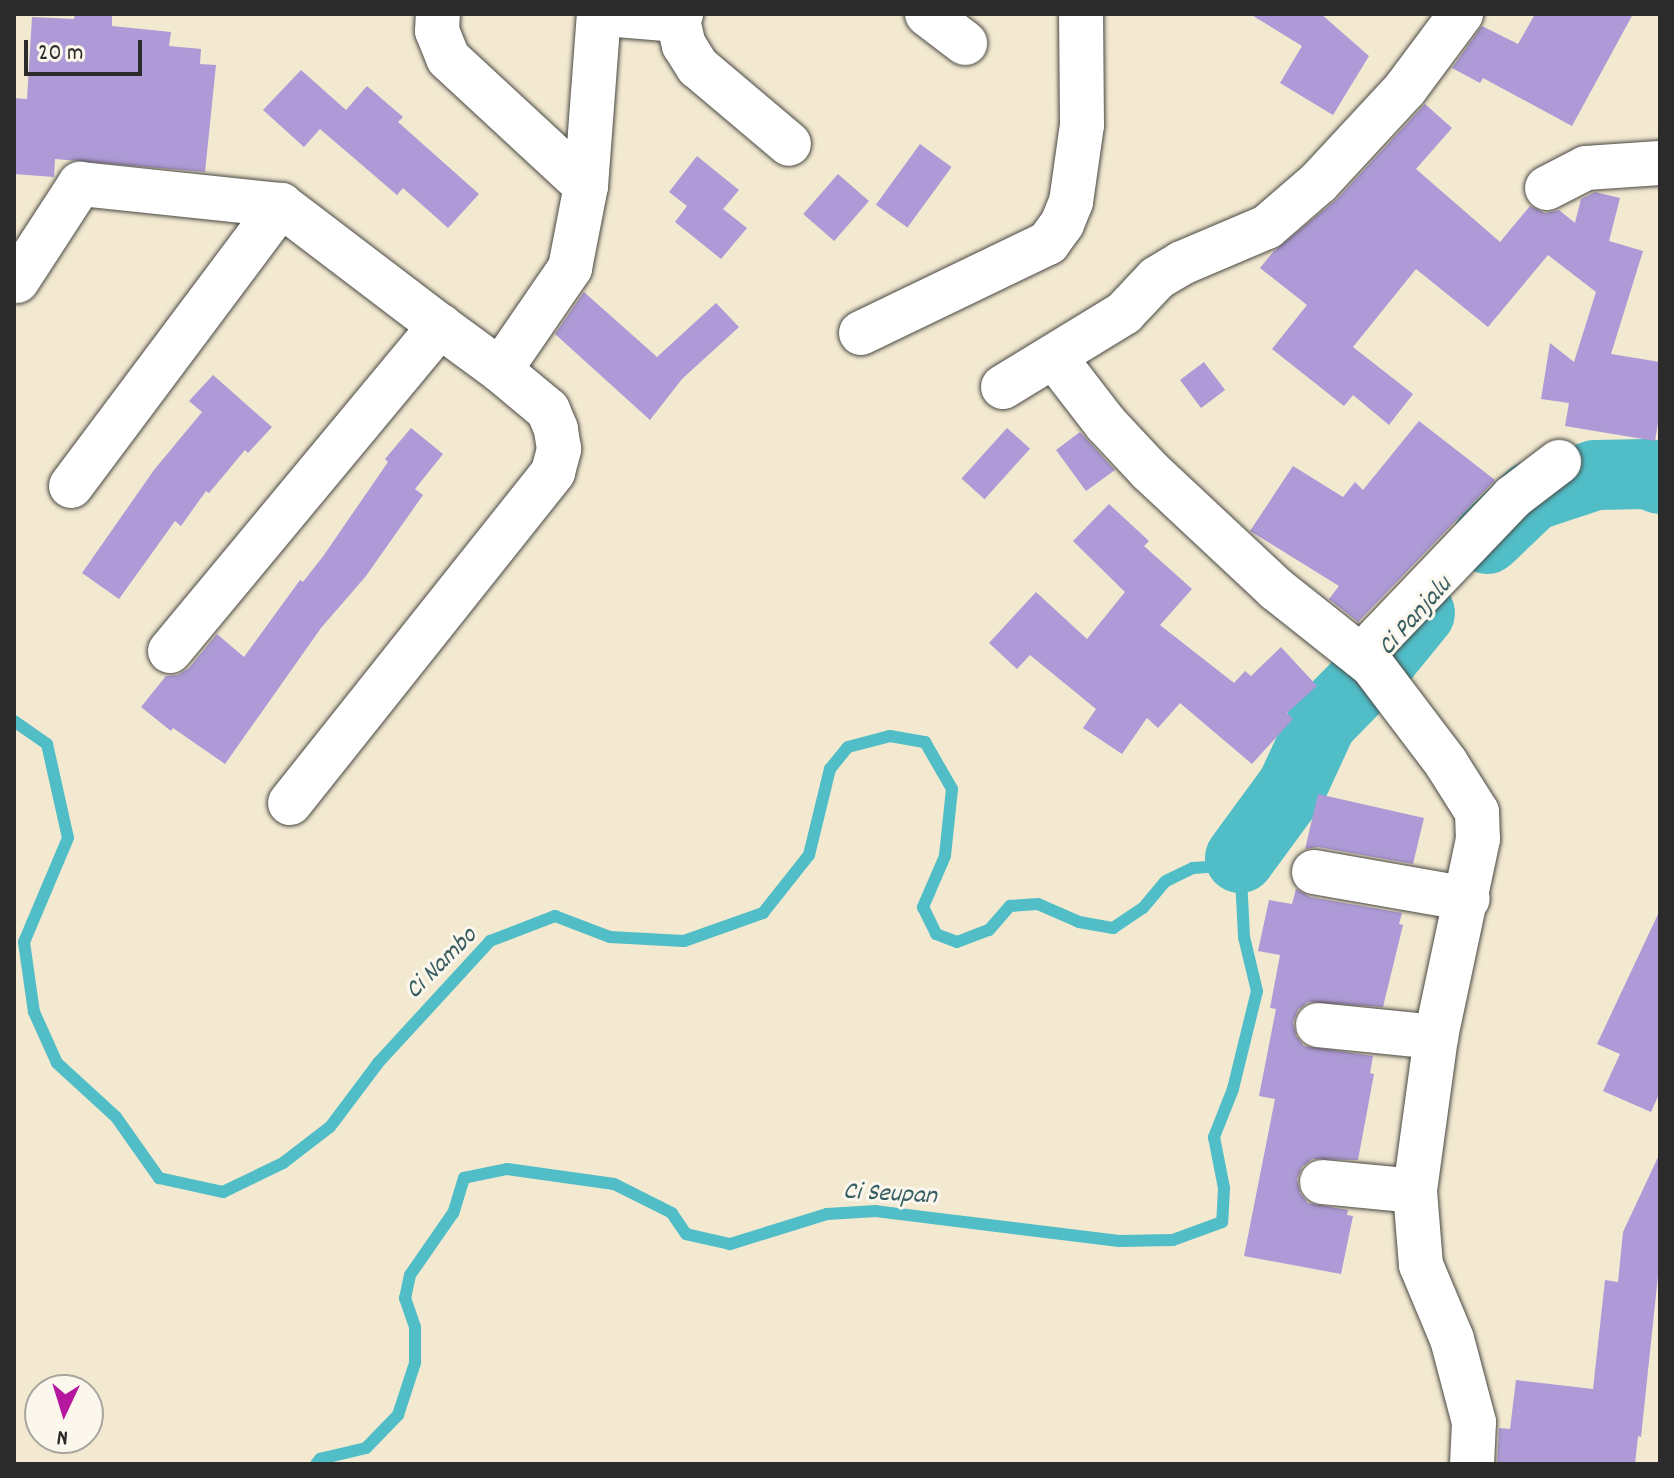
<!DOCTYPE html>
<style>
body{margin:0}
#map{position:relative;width:1674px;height:1478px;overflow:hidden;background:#f2e9d0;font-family:Dekko,sans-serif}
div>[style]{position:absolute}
.stream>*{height:12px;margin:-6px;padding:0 6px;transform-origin:6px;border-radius:6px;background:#50bdc7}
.river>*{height:70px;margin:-35px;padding:0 35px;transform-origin:35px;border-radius:35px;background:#50bdc7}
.building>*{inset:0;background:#ad9ad6;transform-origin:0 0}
.roads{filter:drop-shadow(0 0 2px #494844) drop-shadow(0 0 2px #494844)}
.minor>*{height:44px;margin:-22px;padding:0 22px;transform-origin:22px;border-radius:22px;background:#fff}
span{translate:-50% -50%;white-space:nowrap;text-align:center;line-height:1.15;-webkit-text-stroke:6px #fbf7ec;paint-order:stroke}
.water-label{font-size:26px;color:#385e62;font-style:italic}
.frame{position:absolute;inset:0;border:16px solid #2b2b2b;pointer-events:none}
.north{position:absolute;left:24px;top:1374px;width:80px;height:80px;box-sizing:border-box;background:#fbf7ec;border:2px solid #a8a59f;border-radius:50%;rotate:184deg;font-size:22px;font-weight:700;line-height:32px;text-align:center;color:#2b2b2b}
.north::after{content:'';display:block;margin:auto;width:28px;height:36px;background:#b5179e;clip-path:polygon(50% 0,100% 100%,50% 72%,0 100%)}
.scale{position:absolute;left:24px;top:40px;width:118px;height:36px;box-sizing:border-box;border:4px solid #2b2b2b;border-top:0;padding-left:10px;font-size:24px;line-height:28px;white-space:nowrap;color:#2b2b2b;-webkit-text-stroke:6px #fbf7ec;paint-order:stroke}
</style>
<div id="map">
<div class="stream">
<div style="left:14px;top:721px;width:40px;rotate:34.9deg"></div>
<div style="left:47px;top:744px;width:96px;rotate:77.4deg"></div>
<div style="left:68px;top:838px;width:113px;rotate:112.9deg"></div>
<div style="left:24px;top:942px;width:71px;rotate:81.9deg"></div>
<div style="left:34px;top:1012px;width:56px;rotate:65.7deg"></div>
<div style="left:57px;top:1063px;width:80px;rotate:42.5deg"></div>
<div style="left:116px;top:1117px;width:75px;rotate:54.8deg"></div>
<div style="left:159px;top:1178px;width:66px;rotate:12.3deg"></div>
<div style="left:223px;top:1192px;width:67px;rotate:-25.8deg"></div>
<div style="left:283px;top:1163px;width:59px;rotate:-37.5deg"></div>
<div style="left:330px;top:1127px;width:80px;rotate:-53.1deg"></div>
<div style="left:378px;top:1063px;width:166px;rotate:-47.4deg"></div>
<div style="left:490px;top:941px;width:70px;rotate:-21deg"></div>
<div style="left:555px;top:916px;width:59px;rotate:20.9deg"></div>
<div style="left:610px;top:937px;width:74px;rotate:3.1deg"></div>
<div style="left:684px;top:941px;width:84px;rotate:-19.5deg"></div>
<div style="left:763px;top:913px;width:74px;rotate:-51.6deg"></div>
<div style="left:809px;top:855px;width:89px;rotate:-76.3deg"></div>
<div style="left:830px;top:769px;width:28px;rotate:-51deg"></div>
<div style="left:848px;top:747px;width:43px;rotate:-14.7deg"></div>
<div style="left:890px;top:736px;width:36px;rotate:10deg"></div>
<div style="left:925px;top:742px;width:54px;rotate:60.1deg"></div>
<div style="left:952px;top:789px;width:67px;rotate:96deg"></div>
<div style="left:945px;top:856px;width:56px;rotate:113.3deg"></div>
<div style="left:923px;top:907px;width:30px;rotate:64deg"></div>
<div style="left:936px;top:934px;width:22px;rotate:21deg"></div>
<div style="left:957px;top:942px;width:34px;rotate:-21deg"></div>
<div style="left:989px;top:930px;width:32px;rotate:-49deg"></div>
<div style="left:1010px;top:906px;width:28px;rotate:-4deg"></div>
<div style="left:1038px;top:904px;width:45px;rotate:23.7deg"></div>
<div style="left:1079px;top:922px;width:35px;rotate:10deg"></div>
<div style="left:1113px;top:928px;width:36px;rotate:-34deg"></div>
<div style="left:1143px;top:908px;width:35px;rotate:-50deg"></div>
<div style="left:1166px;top:881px;width:30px;rotate:-26deg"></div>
<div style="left:1193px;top:868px;width:27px;rotate:-4deg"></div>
<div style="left:1220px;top:866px;width:22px;rotate:-22deg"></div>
<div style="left:1240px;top:858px;width:79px;rotate:87.1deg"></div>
<div style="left:1244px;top:937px;width:56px;rotate:76.5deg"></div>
<div style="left:1257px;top:991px;width:101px;rotate:103.8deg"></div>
<div style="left:1233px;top:1089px;width:52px;rotate:111.6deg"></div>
<div style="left:1214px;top:1137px;width:52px;rotate:78.9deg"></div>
<div style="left:1224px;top:1188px;width:34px;rotate:93deg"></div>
<div style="left:1222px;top:1222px;width:52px;rotate:159.8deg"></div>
<div style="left:1173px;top:1240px;width:54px;rotate:178.9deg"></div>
<div style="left:1119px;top:1241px;width:245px;rotate:-173deg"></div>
<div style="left:876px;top:1211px;width:49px;rotate:176.5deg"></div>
<div style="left:827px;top:1214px;width:102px;rotate:162.8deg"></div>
<div style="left:730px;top:1244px;width:45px;rotate:-167.2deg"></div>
<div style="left:686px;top:1234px;width:25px;rotate:-124deg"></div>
<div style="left:672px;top:1213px;width:65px;rotate:-153.4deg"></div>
<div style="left:614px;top:1184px;width:108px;rotate:-172deg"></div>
<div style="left:507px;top:1169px;width:44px;rotate:168.2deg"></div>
<div style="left:464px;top:1178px;width:37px;rotate:107deg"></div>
<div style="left:453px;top:1213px;width:75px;rotate:124.7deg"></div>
<div style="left:410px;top:1275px;width:24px;rotate:102deg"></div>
<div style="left:405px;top:1298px;width:31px;rotate:71deg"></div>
<div style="left:415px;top:1327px;width:36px;rotate:90deg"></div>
<div style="left:415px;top:1363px;width:55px;rotate:108.1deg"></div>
<div style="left:398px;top:1415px;width:46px;rotate:134.1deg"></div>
<div style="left:366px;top:1448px;width:47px;rotate:166.6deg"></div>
<div style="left:320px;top:1459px;width:6px;rotate:129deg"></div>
</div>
<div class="river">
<div style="left:1487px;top:539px;width:62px;rotate:-43.7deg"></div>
<div style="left:1532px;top:496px;width:66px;rotate:-18.4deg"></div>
<div style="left:1595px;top:475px;width:53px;rotate:-1.1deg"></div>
<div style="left:1648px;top:474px;width:13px;rotate:23deg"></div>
<div style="left:1240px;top:858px;width:88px;rotate:-53.8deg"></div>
<div style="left:1292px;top:787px;width:72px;rotate:-65.2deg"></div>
<div style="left:1322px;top:722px;width:76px;rotate:-45.5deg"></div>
<div style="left:1375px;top:668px;width:71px;rotate:-50.7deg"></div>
</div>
<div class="building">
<div style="clip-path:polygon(75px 14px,112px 14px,112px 26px,171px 32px,169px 46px,201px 49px,200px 64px,216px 65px,205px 172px,55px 159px,54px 177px,14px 174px,14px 98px,27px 99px,32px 17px,74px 19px)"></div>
<div style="clip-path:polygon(1250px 14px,1321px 14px,1369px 56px,1333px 115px,1280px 83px,1302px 46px)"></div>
<div style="clip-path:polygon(1535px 14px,1633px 14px,1572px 126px,1483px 78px,1480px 83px,1452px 68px,1482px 26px,1518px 44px)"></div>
<div style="clip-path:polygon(301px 70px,346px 110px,367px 86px,403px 117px,398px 122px,479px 194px,448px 228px,403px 188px,397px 195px,320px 129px,304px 147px,263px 110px)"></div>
<div style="clip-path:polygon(1425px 104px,1452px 128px,1416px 169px,1500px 242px,1530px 206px,1545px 213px,1559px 210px,1575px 223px,1581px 199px,1595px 192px,1620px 198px,1609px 241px,1643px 251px,1611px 354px,1660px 362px,1660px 412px,1655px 441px,1565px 426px,1569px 403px,1541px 399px,1550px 343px,1574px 362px,1596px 292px,1548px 255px,1488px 327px,1416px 269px,1353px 347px,1413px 394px,1389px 425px,1353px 395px,1344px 406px,1272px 349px,1307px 305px,1260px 268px,1273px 252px,1336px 200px)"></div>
<div style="left:920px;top:144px;width:39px;height:75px;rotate:36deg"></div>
<div style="clip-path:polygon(697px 156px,739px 190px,723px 209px,747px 228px,721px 259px,675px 222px,687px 206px,669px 192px)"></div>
<div style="left:838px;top:174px;width:41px;height:53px;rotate:41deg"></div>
<div style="clip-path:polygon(584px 292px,657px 357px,716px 303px,739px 327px,682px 379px,650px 420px,555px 334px)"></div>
<div style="left:1204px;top:362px;width:35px;height:30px;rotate:53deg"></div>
<div style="clip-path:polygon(213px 375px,272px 427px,248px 453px,245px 450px,209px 493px,206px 491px,181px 526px,175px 521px,119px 599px,82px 573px,154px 470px,202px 412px,189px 401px)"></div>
<div style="clip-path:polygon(1419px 421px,1495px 480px,1358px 622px,1329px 599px,1339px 586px,1250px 531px,1293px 466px,1343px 497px,1355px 482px,1363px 490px)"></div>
<div style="clip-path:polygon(411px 428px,443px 454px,415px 489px,423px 495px,366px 576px,321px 628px,225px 764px,173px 728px,171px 731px,141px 707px,166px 676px,178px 675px,189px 668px,217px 634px,244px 657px,300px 580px,303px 582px,324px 555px,388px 462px,385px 459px)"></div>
<div style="left:1007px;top:428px;width:31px;height:68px;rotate:42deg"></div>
<div style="clip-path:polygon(1080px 432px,1115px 470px,1086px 491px,1056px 450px)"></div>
<div style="clip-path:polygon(1109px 504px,1149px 541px,1144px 546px,1192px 589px,1160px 625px,1234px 683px,1245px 671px,1251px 676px,1281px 647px,1317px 686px,1287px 713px,1293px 719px,1252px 764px,1180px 703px,1158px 728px,1147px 718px,1122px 754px,1083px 728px,1096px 709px,1030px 655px,1017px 669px,989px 643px,1036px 592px,1087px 639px,1125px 592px,1073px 541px)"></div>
<div style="clip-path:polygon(1318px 794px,1424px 818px,1413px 864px,1318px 847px,1305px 849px)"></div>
<div style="clip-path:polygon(1296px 889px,1310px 897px,1402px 913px,1399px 924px,1403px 925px,1383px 1007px,1308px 1002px,1298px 1010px,1293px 1022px,1296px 1036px,1304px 1046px,1373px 1056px,1370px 1073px,1374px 1074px,1358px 1160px,1312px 1159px,1302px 1167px,1297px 1179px,1300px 1193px,1308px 1203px,1348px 1210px,1347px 1215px,1353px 1216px,1341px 1274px,1244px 1256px,1275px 1099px,1259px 1096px,1276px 1009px,1270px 1008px,1280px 955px,1258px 951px,1269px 900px,1292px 904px)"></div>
<div style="clip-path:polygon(1660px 910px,1660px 1092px,1651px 1112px,1603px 1091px,1620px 1054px,1597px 1044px)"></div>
<div style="clip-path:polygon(1660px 1153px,1660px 1257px,1641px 1437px,1638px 1436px,1635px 1464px,1497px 1464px,1499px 1428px,1510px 1429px,1516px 1380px,1593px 1389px,1605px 1280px,1618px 1282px,1623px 1232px)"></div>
</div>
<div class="roads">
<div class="minor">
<div style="left:605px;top:14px;width:73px;rotate:4.7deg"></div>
<div style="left:678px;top:20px;width:7px;rotate:-63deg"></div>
<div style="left:927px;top:14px;width:48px;rotate:37.3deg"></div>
<div style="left:678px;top:20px;width:26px;rotate:77deg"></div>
<div style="left:684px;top:45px;width:26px;rotate:58deg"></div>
<div style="left:698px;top:67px;width:119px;rotate:40.2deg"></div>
<div style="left:586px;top:186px;width:172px;rotate:-85.7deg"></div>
<div style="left:1547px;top:188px;width:44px;rotate:-27.1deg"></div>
<div style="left:1586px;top:168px;width:74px;rotate:-3.9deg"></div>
<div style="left:17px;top:281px;width:116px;rotate:-57deg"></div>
<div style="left:80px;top:184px;width:202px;rotate:6deg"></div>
<div style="left:281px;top:205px;width:200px;rotate:37.3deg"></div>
<div style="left:861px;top:333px;width:208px;rotate:-25.7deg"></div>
<div style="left:1048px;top:243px;width:24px;rotate:-54deg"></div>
<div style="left:1062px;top:224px;width:24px;rotate:-68deg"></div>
<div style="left:1071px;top:202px;width:78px;rotate:-81.9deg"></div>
<div style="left:1082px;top:125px;width:111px;rotate:-90.5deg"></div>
<div style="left:1055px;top:358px;width:83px;rotate:52.3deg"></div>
<div style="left:1106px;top:424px;width:64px;rotate:46.9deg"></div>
<div style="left:1150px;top:471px;width:173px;rotate:43.1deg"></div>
<div style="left:1276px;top:589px;width:122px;rotate:38.4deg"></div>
<div style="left:1372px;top:665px;width:123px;rotate:52.9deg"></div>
<div style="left:1446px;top:763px;width:58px;rotate:57.7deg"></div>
<div style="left:1477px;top:812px;width:27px;rotate:88deg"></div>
<div style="left:1478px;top:839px;width:202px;rotate:102deg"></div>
<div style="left:1436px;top:1037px;width:155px;rotate:97.8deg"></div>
<div style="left:1415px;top:1191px;width:74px;rotate:85.4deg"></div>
<div style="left:1421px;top:1265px;width:80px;rotate:67.3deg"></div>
<div style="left:1452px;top:1339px;width:86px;rotate:75.2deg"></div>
<div style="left:1474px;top:1422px;width:42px;rotate:92.7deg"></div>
<div style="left:1003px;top:387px;width:142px;rotate:-31.4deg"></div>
<div style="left:1124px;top:313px;width:48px;rotate:-46.7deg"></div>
<div style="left:1157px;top:278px;width:29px;rotate:-31deg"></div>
<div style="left:1182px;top:263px;width:92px;rotate:-23deg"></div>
<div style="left:1267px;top:227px;width:67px;rotate:-40.8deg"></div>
<div style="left:1318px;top:183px;width:128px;rotate:-47.2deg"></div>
<div style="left:1405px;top:89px;width:94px;rotate:-53.3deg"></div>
<div style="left:71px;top:486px;width:351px;rotate:-53.2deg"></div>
<div style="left:170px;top:651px;width:423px;rotate:-50.3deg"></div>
<div style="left:440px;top:326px;width:74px;rotate:36.3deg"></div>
<div style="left:500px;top:370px;width:124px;rotate:-55.5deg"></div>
<div style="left:570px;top:268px;width:84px;rotate:-79deg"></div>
<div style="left:586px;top:186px;width:188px;rotate:-137.2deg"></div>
<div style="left:448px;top:58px;width:29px;rotate:-112deg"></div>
<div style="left:437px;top:31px;width:17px;rotate:-87deg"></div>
<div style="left:1361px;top:656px;width:220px;rotate:-46.3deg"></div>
<div style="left:1513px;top:497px;width:58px;rotate:-37.3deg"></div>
<div style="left:290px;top:803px;width:423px;rotate:-51.5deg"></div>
<div style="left:553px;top:472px;width:24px;rotate:-75deg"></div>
<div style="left:559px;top:449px;width:20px;rotate:-99deg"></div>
<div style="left:556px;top:429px;width:21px;rotate:-113deg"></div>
<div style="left:548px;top:410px;width:62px;rotate:-140.2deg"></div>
<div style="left:1314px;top:872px;width:156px;rotate:9.9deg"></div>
<div style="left:1318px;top:1025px;width:119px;rotate:5.8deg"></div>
<div style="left:1322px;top:1182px;width:93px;rotate:5.5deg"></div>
</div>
</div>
<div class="water-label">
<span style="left:1416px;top:617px;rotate:-48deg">Ci Panjalu</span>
<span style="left:442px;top:964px;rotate:-45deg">Ci Nambo</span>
<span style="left:890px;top:1195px;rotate:3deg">Ci Seupan</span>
</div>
<div class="frame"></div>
<div class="north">N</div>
<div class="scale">20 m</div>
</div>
